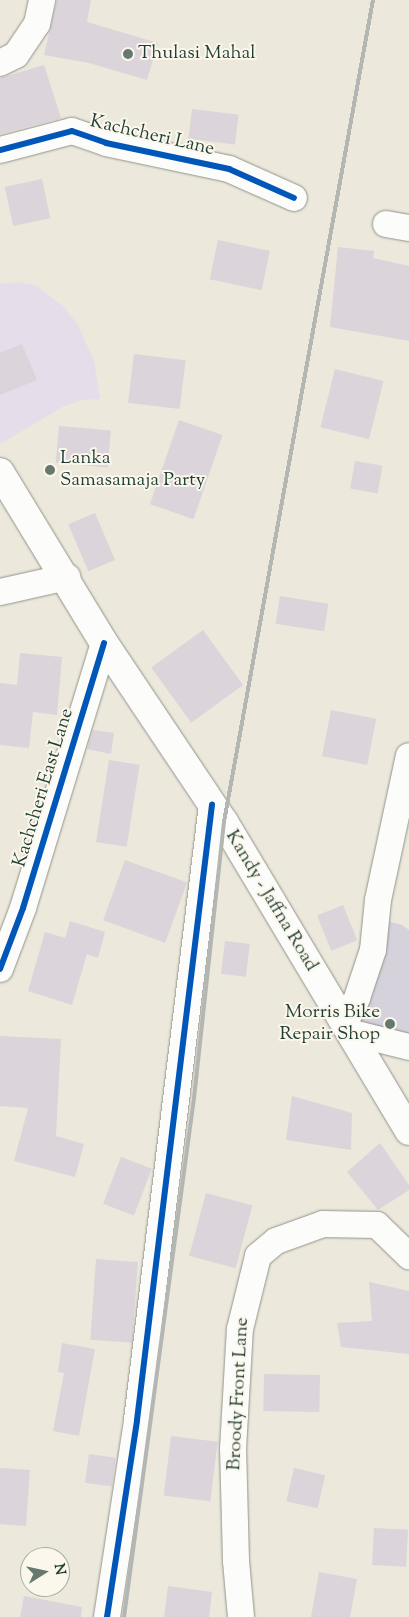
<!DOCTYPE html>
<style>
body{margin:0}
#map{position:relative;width:409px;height:1617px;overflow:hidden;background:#ece8db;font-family:"Sorts Mill Goudy",serif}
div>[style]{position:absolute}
.built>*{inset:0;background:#e5dde9}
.industrial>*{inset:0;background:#d6d2db}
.building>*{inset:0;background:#dbd4da;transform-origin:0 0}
.roads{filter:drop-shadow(0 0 1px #91948c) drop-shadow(0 0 1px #91948c)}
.minor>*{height:26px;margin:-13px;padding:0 13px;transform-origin:13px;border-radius:13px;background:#fcfcfa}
.highway>*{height:28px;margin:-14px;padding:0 14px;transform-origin:14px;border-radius:14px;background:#fcfcfa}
.rail>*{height:4px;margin:-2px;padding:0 2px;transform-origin:2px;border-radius:2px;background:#b3b6b3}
.cycleway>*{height:6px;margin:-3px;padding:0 3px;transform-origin:3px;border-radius:3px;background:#0057b8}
.dots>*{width:14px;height:14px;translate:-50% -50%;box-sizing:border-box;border:2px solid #fbf7ec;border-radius:50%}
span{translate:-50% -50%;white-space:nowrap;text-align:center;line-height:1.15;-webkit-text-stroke:4px #fbf7ec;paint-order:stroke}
.poi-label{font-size:19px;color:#1f3d34}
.left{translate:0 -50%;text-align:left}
.right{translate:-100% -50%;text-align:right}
.street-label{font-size:19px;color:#1f3d34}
.north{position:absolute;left:20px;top:1547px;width:50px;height:50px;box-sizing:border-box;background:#fbf7ec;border:1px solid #a3ada2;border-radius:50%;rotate:80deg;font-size:14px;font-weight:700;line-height:20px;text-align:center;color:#1f3d34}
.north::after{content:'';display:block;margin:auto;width:18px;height:22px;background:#67796e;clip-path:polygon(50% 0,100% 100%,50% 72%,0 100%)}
</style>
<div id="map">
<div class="built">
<div style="clip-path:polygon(18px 282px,35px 285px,63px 306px,78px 325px,94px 361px,100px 399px,83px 400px,64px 406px,0 444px,0 284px)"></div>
</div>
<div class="industrial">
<div style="clip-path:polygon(383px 920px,402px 925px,409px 930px,409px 1047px,349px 1032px)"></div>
</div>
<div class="building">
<div style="clip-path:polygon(57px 0,91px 0,87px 22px,158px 43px,147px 80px,89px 63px,44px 55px)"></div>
<div style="clip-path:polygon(44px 65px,61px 118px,0 134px,0 78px)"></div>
<div style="left:192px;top:109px;width:47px;height:30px;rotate:7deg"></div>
<div style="left:42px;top:179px;width:40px;height:38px;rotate:78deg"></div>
<div style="left:218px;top:240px;width:53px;height:40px;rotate:12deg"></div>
<div style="clip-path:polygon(338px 247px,374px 251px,373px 258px,409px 266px,409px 341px,330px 327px)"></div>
<div style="clip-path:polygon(22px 344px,37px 380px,0 395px,0 353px)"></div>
<div style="left:134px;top:354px;width:52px;height:49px;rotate:7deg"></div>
<div style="left:335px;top:369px;width:50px;height:60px;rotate:14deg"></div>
<div style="left:179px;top:420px;width:46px;height:89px;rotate:19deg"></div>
<div style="left:59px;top:426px;width:52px;height:37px;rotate:5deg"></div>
<div style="left:355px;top:461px;width:28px;height:28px;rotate:10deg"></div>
<div style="left:95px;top:513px;width:51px;height:29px;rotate:67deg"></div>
<div style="left:280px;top:596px;width:49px;height:28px;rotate:9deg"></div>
<div style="left:203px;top:630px;width:68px;height:64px;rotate:54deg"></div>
<div style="clip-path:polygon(20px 653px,62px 657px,57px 715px,33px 712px,29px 748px,0 745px,0 683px,17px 685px)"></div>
<div style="left:331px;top:710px;width:46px;height:47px;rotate:11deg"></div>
<div style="clip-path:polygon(93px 730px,114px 733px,111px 754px,87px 749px)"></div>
<div style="left:109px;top:760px;width:31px;height:83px;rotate:9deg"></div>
<div style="left:125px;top:860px;width:66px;height:64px;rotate:20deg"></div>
<div style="left:343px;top:905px;width:38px;height:28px;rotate:68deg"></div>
<div style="clip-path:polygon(70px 921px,105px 932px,98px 958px,87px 954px,72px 1005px,28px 991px,45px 932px,65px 938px)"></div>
<div style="left:225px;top:941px;width:25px;height:33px;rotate:7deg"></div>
<div style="clip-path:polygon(0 1036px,61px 1039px,56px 1136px,84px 1144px,75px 1177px,14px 1161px,28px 1108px,0 1106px)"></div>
<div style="clip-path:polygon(292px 1096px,352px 1113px,351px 1150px,286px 1140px)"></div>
<div style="clip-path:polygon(380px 1143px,409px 1185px,409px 1190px,378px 1210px,347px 1172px)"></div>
<div style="left:121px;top:1157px;width:33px;height:50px;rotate:21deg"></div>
<div style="left:206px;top:1193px;width:48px;height:65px;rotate:15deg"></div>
<div style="left:96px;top:1259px;width:42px;height:81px;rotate:4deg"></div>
<div style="clip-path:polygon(369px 1282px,409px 1291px,409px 1354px,341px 1347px,337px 1323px,372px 1321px)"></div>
<div style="clip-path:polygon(62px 1343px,95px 1349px,79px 1436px,53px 1431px,64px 1373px,58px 1372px)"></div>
<div style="left:264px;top:1374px;width:56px;height:37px;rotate:1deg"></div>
<div style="left:171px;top:1436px;width:47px;height:60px;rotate:7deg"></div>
<div style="left:89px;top:1454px;width:27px;height:29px;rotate:8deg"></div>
<div style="left:0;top:1468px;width:30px;height:56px;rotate:4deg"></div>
<div style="left:294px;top:1468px;width:32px;height:34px;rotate:13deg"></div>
<div style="left:374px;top:1528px;width:34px;height:37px;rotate:3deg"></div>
<div style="clip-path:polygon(319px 1572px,357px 1579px,350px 1617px,311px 1617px)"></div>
<div style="clip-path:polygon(168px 1586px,212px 1592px,209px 1617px,164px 1617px)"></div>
<div style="clip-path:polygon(24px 1596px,82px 1607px,81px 1617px,20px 1617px)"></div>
</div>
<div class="roads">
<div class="minor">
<div style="left:0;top:63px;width:18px;rotate:-27deg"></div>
<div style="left:16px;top:55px;width:37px;rotate:-56deg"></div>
<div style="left:37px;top:24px;width:25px;rotate:-78deg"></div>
<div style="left:0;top:150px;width:74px;rotate:-14.8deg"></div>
<div style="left:72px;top:131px;width:36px;rotate:19deg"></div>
<div style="left:106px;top:143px;width:126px;rotate:11.9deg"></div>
<div style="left:229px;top:169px;width:71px;rotate:24deg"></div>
<div style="left:386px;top:224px;width:23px;rotate:10deg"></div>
<div style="left:0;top:592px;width:69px;rotate:-12.6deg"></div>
<div style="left:0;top:969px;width:65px;rotate:-69.3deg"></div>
<div style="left:23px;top:908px;width:277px;rotate:-73deg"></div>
<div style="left:345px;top:1023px;width:28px;rotate:-64deg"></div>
<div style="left:357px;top:998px;width:51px;rotate:-71.6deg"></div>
<div style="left:373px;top:950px;width:50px;rotate:-84.3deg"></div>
<div style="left:378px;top:900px;width:147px;rotate:-77.9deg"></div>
<div style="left:349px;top:1032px;width:62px;rotate:14deg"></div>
<div style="left:107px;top:1617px;width:199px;rotate:-81.3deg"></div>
<div style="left:137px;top:1420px;width:620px;rotate:-83.05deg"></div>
<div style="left:241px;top:1617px;width:56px;rotate:-95.1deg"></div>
<div style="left:236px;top:1561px;width:112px;rotate:-91.5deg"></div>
<div style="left:233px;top:1449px;width:120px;rotate:-86.7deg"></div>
<div style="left:240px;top:1329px;width:75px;rotate:-76.1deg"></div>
<div style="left:258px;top:1256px;width:23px;rotate:-40deg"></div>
<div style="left:276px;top:1241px;width:50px;rotate:-19.9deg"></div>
<div style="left:323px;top:1224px;width:54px;rotate:1.1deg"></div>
<div style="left:377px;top:1225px;width:45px;rotate:44.1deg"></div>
</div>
<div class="highway">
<div style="left:0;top:472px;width:200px;rotate:58.7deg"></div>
<div style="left:104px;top:643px;width:216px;rotate:56.2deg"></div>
<div style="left:224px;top:822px;width:360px;rotate:59.1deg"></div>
</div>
</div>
<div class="rail">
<div style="left:124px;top:1617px;width:524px;rotate:-82.32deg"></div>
<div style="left:194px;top:1098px;width:278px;rotate:-83.8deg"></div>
<div style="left:224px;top:822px;width:835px;rotate:-79.73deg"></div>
</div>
<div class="cycleway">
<div style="left:0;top:150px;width:74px;rotate:-14.8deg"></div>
<div style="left:72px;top:131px;width:36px;rotate:19deg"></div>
<div style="left:106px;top:143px;width:126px;rotate:11.9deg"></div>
<div style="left:229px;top:169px;width:71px;rotate:24deg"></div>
<div style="left:0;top:969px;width:65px;rotate:-69.3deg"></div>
<div style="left:23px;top:908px;width:277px;rotate:-73deg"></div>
<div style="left:107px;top:1617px;width:199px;rotate:-81.3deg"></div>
<div style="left:137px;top:1420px;width:620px;rotate:-83.05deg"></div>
</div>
<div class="dots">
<div style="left:128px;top:54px;background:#67796e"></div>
<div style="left:50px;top:470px;background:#67796e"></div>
<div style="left:390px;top:1024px;background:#67796e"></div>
</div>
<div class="poi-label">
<span class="left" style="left:138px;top:54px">Thulasi Mahal</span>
<span class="left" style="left:60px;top:470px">Lanka<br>Samasamaja Party</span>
<span class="right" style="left:380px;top:1024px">Morris Bike<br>Repair Shop</span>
</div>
<div class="street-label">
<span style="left:152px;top:136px;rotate:13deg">Kachcheri Lane</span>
<span style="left:44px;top:788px;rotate:-73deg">Kachcheri East Lane</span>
<span style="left:271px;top:901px;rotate:59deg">Kandy - Jaffna Road</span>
<span style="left:239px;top:1394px;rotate:-87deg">Broody Front Lane</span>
</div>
<div class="north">N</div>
</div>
